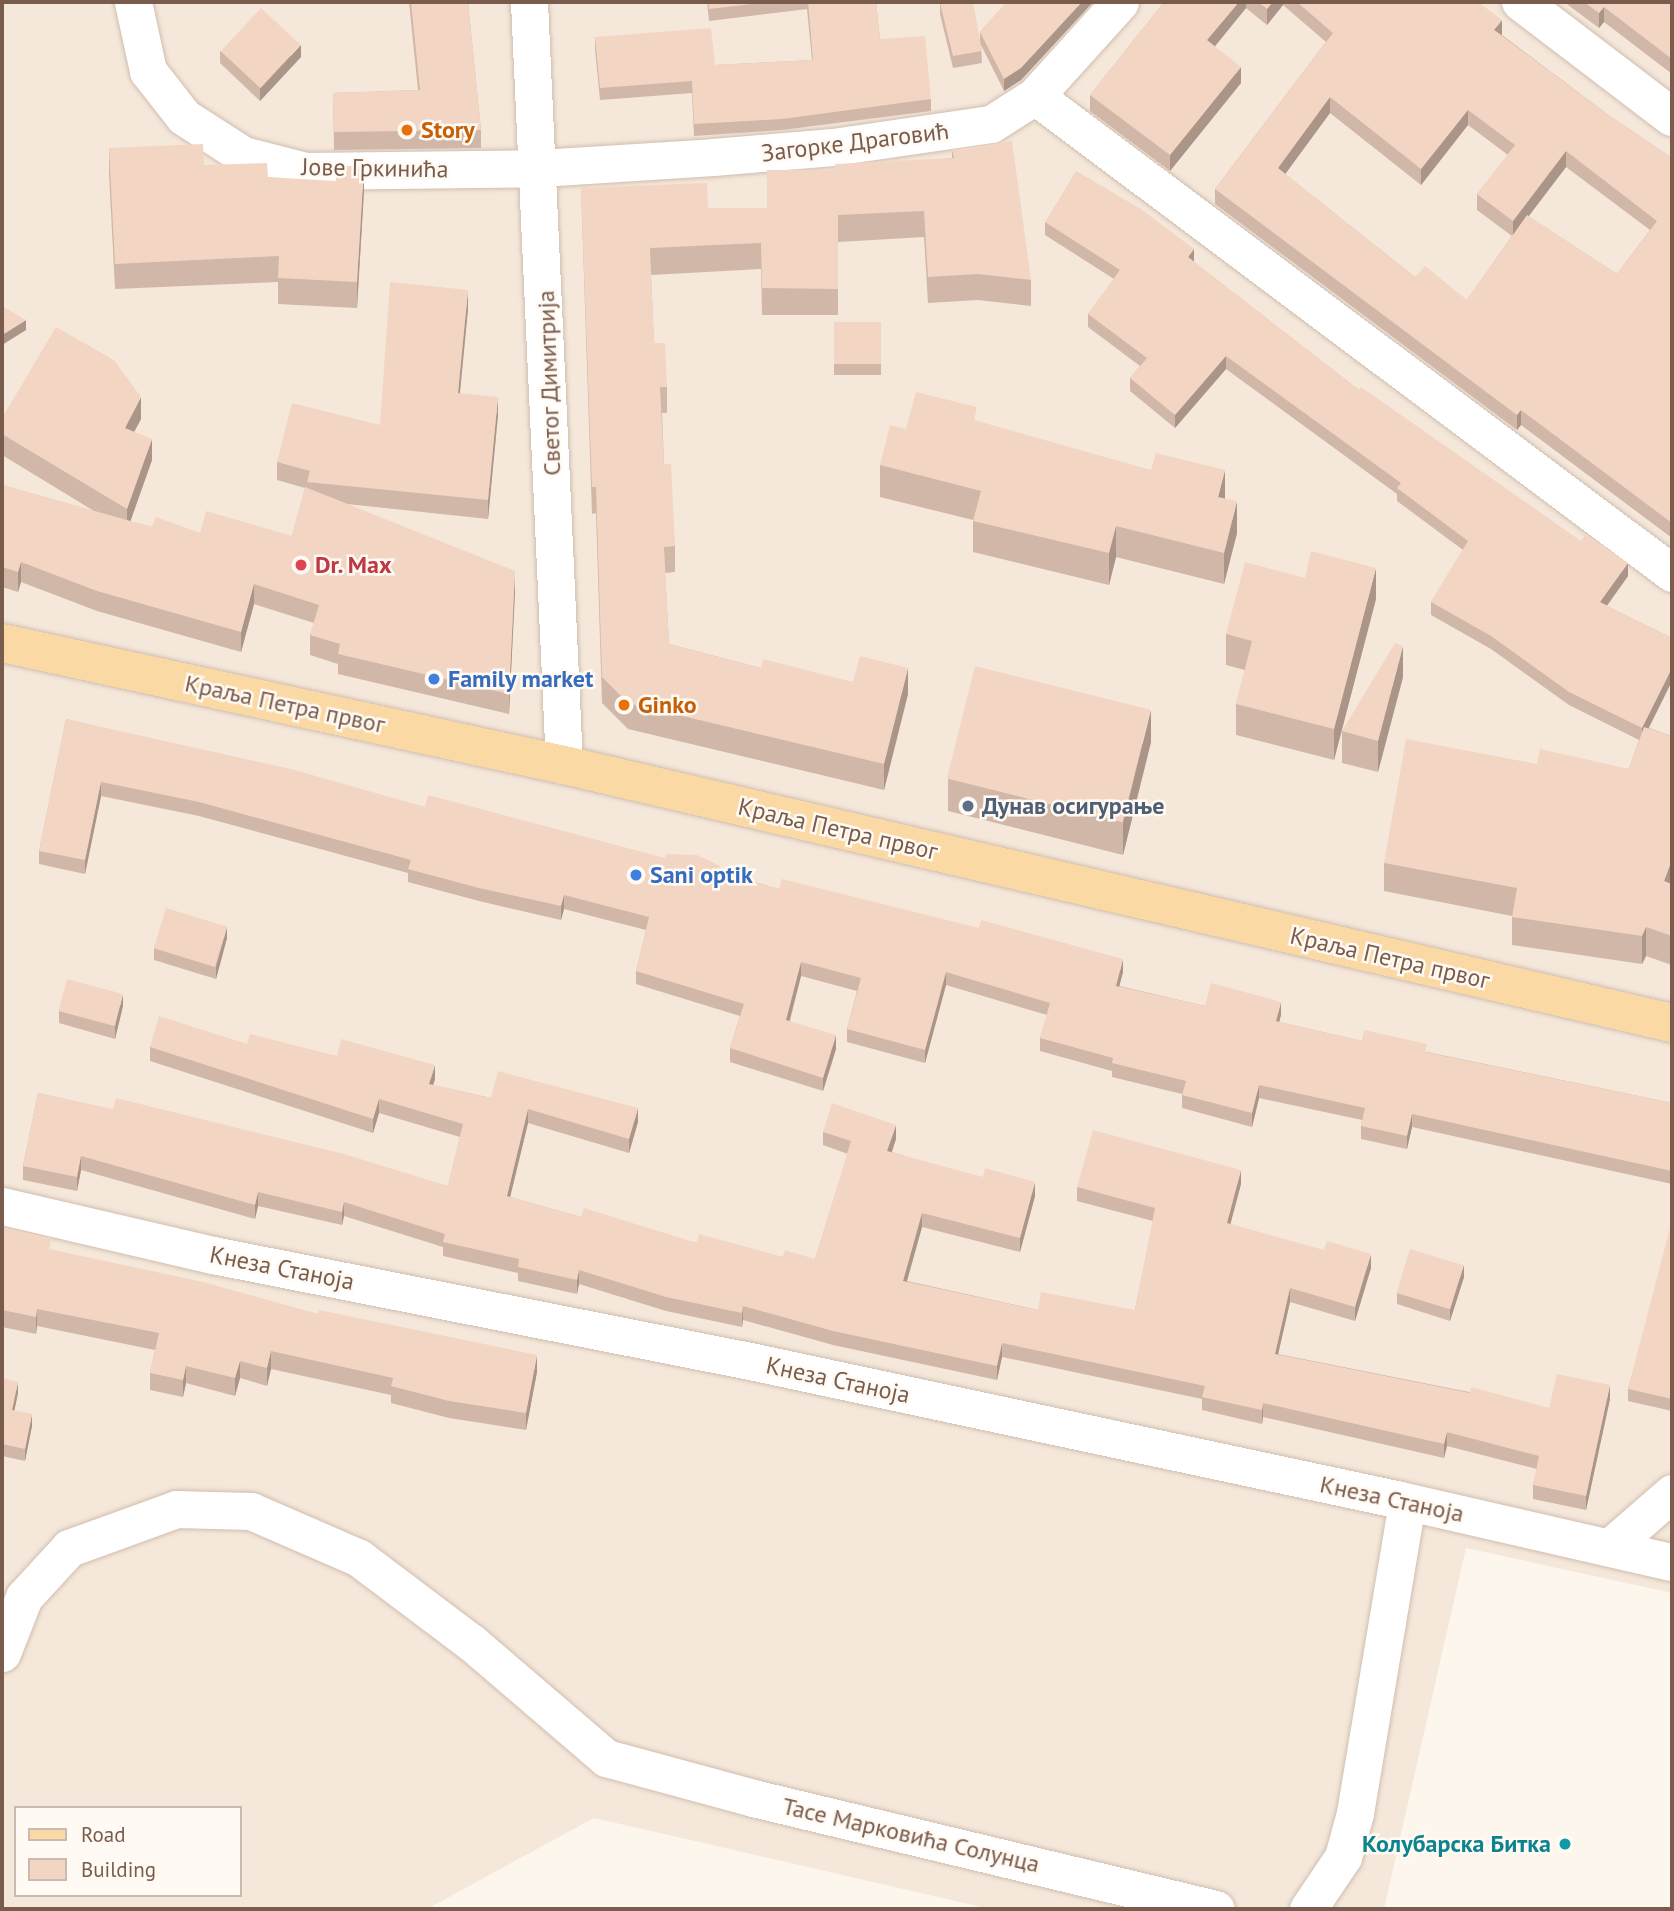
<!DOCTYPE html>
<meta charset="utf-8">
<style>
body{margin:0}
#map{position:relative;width:1674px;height:1911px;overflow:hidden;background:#fdf6ec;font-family:"PT Sans",sans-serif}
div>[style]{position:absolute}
.residential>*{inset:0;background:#f5e8da}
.roads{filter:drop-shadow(0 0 2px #d1beb0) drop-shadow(0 0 2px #d1beb0)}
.street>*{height:37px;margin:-18.5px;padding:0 18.5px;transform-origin:18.5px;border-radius:18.5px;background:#fff}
.secondary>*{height:38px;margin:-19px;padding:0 19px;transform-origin:19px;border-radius:19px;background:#fff}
.primary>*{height:38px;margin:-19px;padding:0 19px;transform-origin:19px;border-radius:19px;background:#fbd9a5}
.wall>*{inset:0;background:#d1b7a8;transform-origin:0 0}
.shaded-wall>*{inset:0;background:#aa9588}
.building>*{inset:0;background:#f3d5c3;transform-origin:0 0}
.dots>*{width:19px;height:19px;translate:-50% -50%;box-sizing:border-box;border:4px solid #fffaf3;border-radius:50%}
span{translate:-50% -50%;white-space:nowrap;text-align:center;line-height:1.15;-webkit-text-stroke:5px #fffaf3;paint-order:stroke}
.food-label{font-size:24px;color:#c56008;font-weight:700}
.left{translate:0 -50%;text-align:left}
.street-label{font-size:24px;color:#7a5c4d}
.health-label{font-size:24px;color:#be3a42;font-weight:700}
.shop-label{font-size:24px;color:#366cbe;font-weight:700}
.service-label{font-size:24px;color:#4e5e75;font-weight:700}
.culture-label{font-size:24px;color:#0d838f;font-weight:700}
.right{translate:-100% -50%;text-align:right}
.frame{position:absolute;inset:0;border:4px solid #7a5c4d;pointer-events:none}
.legend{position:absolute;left:14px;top:1806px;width:228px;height:91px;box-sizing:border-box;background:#fffaf3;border:2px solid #cabbb1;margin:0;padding:9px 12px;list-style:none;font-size:21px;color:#7a5c4d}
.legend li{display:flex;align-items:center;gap:14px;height:35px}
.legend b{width:35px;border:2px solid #cabbb1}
</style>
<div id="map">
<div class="residential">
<div style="clip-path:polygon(evenodd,2px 2px,1672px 2px,1672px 1593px,1466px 1548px,1384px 1909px,990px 1909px,594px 1818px,427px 1909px,2px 1909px,2px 2px,16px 1808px,240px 1808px,240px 1895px,16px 1895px,16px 1808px)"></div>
</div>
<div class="roads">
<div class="street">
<div style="left:133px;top:2px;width:71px;rotate:77.7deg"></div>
<div style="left:148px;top:71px;width:58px;rotate:52deg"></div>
<div style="left:184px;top:117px;width:70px;rotate:32.8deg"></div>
<div style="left:243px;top:155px;width:64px;rotate:14.5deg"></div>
<div style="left:305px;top:171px;width:235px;rotate:-0.7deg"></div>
<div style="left:540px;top:168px;width:173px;rotate:-3.6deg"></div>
<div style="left:713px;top:157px;width:120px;rotate:-4.8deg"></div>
<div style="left:833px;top:147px;width:160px;rotate:-8.3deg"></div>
<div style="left:991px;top:124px;width:52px;rotate:-32.5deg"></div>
<div style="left:1035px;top:96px;width:127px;rotate:-47.9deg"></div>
<div style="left:529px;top:2px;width:764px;rotate:87.37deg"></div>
<div style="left:1035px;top:96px;width:796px;rotate:36.83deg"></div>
<div style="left:2px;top:1206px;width:217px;rotate:13.1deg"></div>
<div style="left:213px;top:1255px;width:547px;rotate:11.17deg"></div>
<div style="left:750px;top:1361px;width:661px;rotate:12.06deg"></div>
<div style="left:1396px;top:1499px;width:283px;rotate:12.9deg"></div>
<div style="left:1610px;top:1547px;width:82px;rotate:-41.1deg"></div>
<div style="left:2px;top:1653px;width:60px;rotate:-68.6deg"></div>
<div style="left:24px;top:1597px;width:67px;rotate:-47.4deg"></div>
<div style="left:69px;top:1548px;width:114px;rotate:-20deg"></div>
<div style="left:176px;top:1509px;width:75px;rotate:1.5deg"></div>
<div style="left:251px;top:1511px;width:118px;rotate:23.5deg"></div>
<div style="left:359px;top:1558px;width:141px;rotate:37deg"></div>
<div style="left:472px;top:1643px;width:177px;rotate:40.6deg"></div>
<div style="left:606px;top:1758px;width:152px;rotate:15.2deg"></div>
<div style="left:753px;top:1798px;width:476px;rotate:13.5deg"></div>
<div style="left:1308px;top:1909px;width:63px;rotate:-56.1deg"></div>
<div style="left:1343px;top:1857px;width:46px;rotate:-74.7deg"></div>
<div style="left:1355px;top:1813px;width:315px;rotate:-80.5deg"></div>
</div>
<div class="secondary">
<div style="left:1521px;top:2px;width:190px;rotate:37.3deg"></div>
</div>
<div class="primary">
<div style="left:2px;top:643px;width:575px;rotate:12.25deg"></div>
<div style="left:564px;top:765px;width:1138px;rotate:13.11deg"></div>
</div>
</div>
<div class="wall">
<div style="clip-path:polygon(409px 2px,468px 2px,481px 130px,481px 148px,334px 150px,333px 93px,418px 90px)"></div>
<div style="clip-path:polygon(707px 2px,876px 2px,880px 39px,931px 99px,931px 111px,782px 130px,694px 136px,692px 93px,600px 100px,595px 49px,595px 37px,715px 65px,812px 60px,807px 9px,709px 21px)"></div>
<div style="clip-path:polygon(1007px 2px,1093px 2px,1021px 80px,1004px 91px,981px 45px,982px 63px,953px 68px,940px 14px,940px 3px,980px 41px,980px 32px)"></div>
<div style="clip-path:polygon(evenodd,1164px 2px,1478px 2px,1502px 35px,1607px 114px,1672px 158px,1672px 538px,1521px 425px,1517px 430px,1215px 204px,1215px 189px,1326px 42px,1283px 5px,1267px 25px,1246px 8px,1215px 46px,1241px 83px,1170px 171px,1090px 111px,1090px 95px,1164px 2px,1330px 113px,1421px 185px,1468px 125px,1508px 155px,1477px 194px,1477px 210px,1512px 236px,1467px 300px,1415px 277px,1285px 174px,1330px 113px,1164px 2px,1566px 167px,1650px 230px,1617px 274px,1528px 216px,1566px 167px)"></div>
<div style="clip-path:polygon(1564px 2px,1672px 2px,1672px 74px,1604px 22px,1599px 28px)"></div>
<div style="clip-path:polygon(220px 51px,301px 57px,260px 101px,220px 63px)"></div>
<div style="clip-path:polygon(109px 148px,268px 177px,364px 191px,357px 308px,278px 304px,278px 282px,115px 289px,109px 174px)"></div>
<div style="clip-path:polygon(952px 150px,1031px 280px,1031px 306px,978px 300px,928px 303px,924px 237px,838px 242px,838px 315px,762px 315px,761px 269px,651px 275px,654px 343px,667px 387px,667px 413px,662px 413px,664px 464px,675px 546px,675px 572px,665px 573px,669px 644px,761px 668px,853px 682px,908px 694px,884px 790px,628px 729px,602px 703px,596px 513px,592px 514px,581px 188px,708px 208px,767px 208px,835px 170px,952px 158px)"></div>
<div style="clip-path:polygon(1045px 222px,1194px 262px,1359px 390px,1628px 576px,1607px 606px,1672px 638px,1672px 681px,1649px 728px,1672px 736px,1672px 965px,1646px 956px,1642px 964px,1512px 945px,1512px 916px,1384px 891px,1384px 863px,1537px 764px,1629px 769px,1639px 740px,1569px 705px,1491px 649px,1431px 615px,1431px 602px,1463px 550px,1397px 501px,1397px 494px,1226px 369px,1175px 428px,1130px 391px,1130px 378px,1140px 366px,1088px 327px,1088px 314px,1114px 279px,1045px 235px)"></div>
<div style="clip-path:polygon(468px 309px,460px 393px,498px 415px,488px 519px,347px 504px,515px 591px,509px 714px,338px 674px,338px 664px,310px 655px,310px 635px,314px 623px,254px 604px,241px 652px,97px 611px,21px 582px,18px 592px,2px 587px,2px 485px,94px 511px,2px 455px,2px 418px,141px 419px,134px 432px,152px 460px,130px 521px,152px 527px,200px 533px,292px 536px,305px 488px,277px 480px,277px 462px,380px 425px)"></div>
<div style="left:834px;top:322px;width:47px;height:53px"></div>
<div style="clip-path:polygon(977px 421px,1225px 498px,1237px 533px,1224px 584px,1116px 557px,1109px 585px,973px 552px,973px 520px,880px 497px,880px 465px,906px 429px)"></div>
<div style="clip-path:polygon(1376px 599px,1334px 760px,1236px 735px,1236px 704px,1245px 670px,1226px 665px,1226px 634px)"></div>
<div style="clip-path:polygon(1403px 677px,1378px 772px,1342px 763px,1342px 731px)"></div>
<div style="clip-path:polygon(66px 719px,425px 807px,720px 872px,779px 889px,1123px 972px,1119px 986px,1205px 1006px,1281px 1015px,1279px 1022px,1362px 1041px,1427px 1052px,1672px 1103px,1672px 1184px,1412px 1127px,1407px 1149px,1361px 1139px,1361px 1126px,1362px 1120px,1259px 1098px,1252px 1127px,1182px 1108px,1182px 1094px,1112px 1077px,1112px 1071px,1040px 1051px,1040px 1038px,1047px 1015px,946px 985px,925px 1063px,847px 1042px,847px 1029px,857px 991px,801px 976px,790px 1021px,836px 1049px,823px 1091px,730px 1062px,730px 1048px,740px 1016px,636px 984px,636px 971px,646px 930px,564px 909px,561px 920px,479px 901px,408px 882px,408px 873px,199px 816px,101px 796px,85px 874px,39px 864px,39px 851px)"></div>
<div style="clip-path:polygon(1151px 742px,1123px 855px,948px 811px,948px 779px)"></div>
<div style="clip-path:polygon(227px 938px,216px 979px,154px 960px,154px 948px)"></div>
<div style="clip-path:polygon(123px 1006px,115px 1039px,59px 1023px,59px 1011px)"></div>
<div style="clip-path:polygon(247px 1044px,337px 1056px,435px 1079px,433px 1085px,491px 1098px,638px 1122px,629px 1153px,528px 1123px,510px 1197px,581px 1217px,697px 1243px,783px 1257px,815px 1259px,848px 1154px,823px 1145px,823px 1132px,896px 1139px,892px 1152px,1035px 1196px,1020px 1252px,922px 1227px,907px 1281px,1038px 1310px,1135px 1310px,1153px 1221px,1077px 1201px,1077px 1187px,1241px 1184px,1230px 1224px,1371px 1268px,1355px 1321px,1290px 1302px,1278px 1354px,1549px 1408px,1610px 1399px,1586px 1510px,1533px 1499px,1533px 1485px,1537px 1469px,1447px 1446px,1444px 1458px,1263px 1417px,1262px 1424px,1202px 1410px,1202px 1399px,1002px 1357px,997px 1380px,833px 1345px,743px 1320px,742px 1327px,666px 1311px,579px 1284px,577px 1294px,518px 1281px,518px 1273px,443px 1256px,443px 1247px,344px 1216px,342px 1225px,258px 1206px,255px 1219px,81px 1170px,77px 1191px,23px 1180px,23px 1166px,38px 1093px,448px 1186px,460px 1137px,379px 1113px,373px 1133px,150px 1061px,150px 1047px)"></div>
<div style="clip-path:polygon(2px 1228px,51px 1250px,318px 1314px,537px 1372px,526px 1430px,449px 1418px,391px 1403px,391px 1395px,271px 1369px,267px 1386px,240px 1378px,235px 1396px,186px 1383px,183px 1397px,150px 1390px,150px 1373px,155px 1350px,37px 1326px,36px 1334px,2px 1327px)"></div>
<div style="clip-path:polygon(1672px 1229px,1672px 1411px,1628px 1401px,1628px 1389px)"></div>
<div style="clip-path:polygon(1464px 1277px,1450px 1321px,1397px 1304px,1397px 1293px)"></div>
<div style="clip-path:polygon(2px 1378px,18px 1393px,14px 1411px,32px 1426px,25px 1461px,2px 1456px)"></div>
</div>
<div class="shaded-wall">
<div style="clip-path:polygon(1082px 2px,1093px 2px,1021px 80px,1004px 91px,1004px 79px)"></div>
<div style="clip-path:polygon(1239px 2px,1246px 2px,1246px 8px,1207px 56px,1207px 40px)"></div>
<div style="clip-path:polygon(1273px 2px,1283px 2px,1283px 5px,1267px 25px,1267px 9px)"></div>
<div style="clip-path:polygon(1604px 7px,1604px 22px,1599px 28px,1599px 13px)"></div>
<div style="clip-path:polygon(1502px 20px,1502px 35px,1494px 30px)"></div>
<div style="clip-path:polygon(301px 45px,301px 57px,260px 101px,260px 89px)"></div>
<div style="clip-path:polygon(1241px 67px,1241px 83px,1170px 171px,1170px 155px)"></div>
<div style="clip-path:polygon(1330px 97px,1330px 113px,1278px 184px,1278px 168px)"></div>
<div style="clip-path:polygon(1468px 110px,1468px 125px,1421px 185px,1421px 169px)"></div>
<div style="clip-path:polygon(1566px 151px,1566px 167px,1513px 237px,1513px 221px)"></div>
<div style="clip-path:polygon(364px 166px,364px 191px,357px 308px,357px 282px)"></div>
<div style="clip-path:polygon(1194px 249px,1194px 262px,1188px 257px)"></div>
<div style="clip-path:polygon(468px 290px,468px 309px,458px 411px,458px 393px)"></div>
<div style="clip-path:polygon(26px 320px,26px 330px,2px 345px,2px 335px)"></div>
<div style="clip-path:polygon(1226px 356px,1226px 369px,1175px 428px,1175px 415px)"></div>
<div style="clip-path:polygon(141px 397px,141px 419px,125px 449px,125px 428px)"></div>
<div style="clip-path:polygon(498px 397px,498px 415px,488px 519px,488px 500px)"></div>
<div style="clip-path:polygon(1521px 410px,1521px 425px,1517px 430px,1517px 415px)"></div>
<div style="clip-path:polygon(152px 439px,152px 460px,127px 531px,127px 509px)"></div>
<div style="clip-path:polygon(1225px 470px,1225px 501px,1218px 497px)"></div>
<div style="clip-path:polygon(1237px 501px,1237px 533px,1224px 584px,1224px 553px)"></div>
<div style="clip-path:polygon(1116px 526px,1116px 557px,1109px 585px,1109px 553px)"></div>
<div style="clip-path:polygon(21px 562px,21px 582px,18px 592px,18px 572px)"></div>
<div style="clip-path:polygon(1628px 563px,1628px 576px,1600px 615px,1600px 602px)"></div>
<div style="clip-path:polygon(1376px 568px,1376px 599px,1334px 760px,1334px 729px)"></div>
<div style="clip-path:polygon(515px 571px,515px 591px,509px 714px,509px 694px)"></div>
<div style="clip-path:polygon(254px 584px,254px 604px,241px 652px,241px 632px)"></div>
<div style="clip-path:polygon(1403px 646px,1403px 677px,1378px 772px,1378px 741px)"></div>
<div style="clip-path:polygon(908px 668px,908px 694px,884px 790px,884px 764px)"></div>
<div style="clip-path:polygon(1672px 668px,1672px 681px,1642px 741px,1642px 728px)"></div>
<div style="clip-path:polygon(1151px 710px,1151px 742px,1123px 855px,1123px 823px)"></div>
<div style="clip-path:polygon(101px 782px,101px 796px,85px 874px,85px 860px)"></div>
<div style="clip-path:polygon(1672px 860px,1672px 889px,1664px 881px)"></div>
<div style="clip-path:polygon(564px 895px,564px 909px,561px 920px,561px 906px)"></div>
<div style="clip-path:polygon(227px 927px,227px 938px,216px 979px,216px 967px)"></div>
<div style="clip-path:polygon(1646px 927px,1646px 956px,1642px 964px,1642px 936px)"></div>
<div style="clip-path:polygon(1123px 959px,1123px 972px,1116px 999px,1116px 986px)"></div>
<div style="clip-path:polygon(801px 962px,801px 976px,786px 1033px,786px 1020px)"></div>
<div style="clip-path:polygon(946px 972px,946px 985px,925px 1063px,925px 1050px)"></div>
<div style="clip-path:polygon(123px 994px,123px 1006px,115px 1039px,115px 1027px)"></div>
<div style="clip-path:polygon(1281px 1002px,1281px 1015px,1276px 1034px,1276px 1021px)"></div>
<div style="clip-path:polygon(836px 1035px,836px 1049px,823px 1091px,823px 1078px)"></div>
<div style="clip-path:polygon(435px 1065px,435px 1079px,429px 1098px,429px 1084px)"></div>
<div style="clip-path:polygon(1259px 1085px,1259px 1098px,1252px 1127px,1252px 1113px)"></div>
<div style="clip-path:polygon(379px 1099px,379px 1113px,373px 1133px,373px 1119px)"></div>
<div style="clip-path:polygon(638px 1108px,638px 1122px,629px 1153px,629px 1139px)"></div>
<div style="clip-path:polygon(528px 1109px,528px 1123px,507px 1210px,507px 1196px)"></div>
<div style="clip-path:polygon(1412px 1114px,1412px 1127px,1407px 1149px,1407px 1136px)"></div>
<div style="clip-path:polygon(896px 1125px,896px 1139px,887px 1165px,887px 1151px)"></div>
<div style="clip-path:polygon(81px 1156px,81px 1170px,77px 1191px,77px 1177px)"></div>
<div style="clip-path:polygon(1241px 1170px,1241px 1184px,1227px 1237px,1227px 1223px)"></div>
<div style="clip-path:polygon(1035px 1182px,1035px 1196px,1020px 1252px,1020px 1238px)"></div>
<div style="clip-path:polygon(258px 1192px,258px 1206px,255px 1219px,255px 1205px)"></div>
<div style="clip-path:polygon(344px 1202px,344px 1216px,342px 1225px,342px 1212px)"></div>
<div style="clip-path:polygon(922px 1213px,922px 1227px,903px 1295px,903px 1281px)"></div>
<div style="clip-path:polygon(1371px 1254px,1371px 1268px,1355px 1321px,1355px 1307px)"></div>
<div style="clip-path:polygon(1464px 1265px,1464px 1277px,1450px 1321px,1450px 1309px)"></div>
<div style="clip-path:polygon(579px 1270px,579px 1284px,577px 1294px,577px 1280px)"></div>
<div style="clip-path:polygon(1290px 1288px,1290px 1302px,1275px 1368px,1275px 1354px)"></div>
<div style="clip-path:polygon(743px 1306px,743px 1320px,742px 1327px,742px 1313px)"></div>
<div style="clip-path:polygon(37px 1309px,37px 1326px,36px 1334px,36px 1317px)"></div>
<div style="clip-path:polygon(1002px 1343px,1002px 1357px,997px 1380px,997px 1366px)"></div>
<div style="clip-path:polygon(271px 1351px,271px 1369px,267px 1386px,267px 1368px)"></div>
<div style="clip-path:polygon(537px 1355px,537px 1372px,526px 1430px,526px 1413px)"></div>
<div style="clip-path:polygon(240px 1361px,240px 1378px,235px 1396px,235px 1378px)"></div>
<div style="clip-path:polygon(186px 1366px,186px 1383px,183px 1397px,183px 1380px)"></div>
<div style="clip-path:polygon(18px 1382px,18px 1393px,12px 1422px,12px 1410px)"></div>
<div style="clip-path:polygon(1610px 1385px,1610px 1399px,1586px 1510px,1586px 1496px)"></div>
<div style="clip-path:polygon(1263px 1403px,1263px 1417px,1262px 1424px,1262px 1410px)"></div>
<div style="clip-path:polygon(32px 1414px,32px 1426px,25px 1461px,25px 1449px)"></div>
<div style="clip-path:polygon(1447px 1432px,1447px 1446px,1444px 1458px,1444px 1444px)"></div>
</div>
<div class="building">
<div style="clip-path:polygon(411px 2px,468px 2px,481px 130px,334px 132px,333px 93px,420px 90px)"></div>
<div style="clip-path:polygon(708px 2px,770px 2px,709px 9px)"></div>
<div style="clip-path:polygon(808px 2px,876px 2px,880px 39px,925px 36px,931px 99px,782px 119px,694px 124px,692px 81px,600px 88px,595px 37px,711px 28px,715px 65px,813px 60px)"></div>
<div style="clip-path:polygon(946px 2px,973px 2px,982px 51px,953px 56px,940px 3px)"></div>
<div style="clip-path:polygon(1007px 2px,1082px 2px,1021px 68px,1004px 79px,980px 32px)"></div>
<div style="clip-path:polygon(1164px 2px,1239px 2px,1207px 40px,1241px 67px,1170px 155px,1090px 95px)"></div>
<div style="clip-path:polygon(1258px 2px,1273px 2px,1267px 9px)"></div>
<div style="clip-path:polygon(evenodd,1297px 2px,1478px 2px,1502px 20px,1494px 30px,1607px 114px,1672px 158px,1672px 523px,1521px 410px,1517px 415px,1215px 189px,1333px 33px,1297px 2px,1330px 97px,1421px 169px,1468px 110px,1515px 145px,1477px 194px,1513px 221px,1566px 151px,1657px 221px,1617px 274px,1527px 215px,1467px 300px,1425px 266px,1415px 277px,1278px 168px,1330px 97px)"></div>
<div style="clip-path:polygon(1584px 2px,1672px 2px,1672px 59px,1604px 7px,1599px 13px)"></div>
<div style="left:261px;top:8px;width:54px;height:59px;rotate:43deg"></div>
<div style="clip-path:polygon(1012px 141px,1031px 280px,978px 274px,928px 277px,924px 211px,838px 215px,838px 289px,762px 288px,761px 243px,650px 248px,654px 343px,665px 343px,667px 387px,660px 387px,664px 464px,671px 464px,675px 546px,664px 547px,669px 644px,761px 668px,763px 659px,853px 682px,860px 656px,908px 668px,884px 764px,628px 703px,602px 677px,596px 487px,592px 487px,581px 188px,707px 183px,708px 208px,767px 208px,767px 170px,836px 170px,835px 164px,954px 158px,952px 150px)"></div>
<div style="clip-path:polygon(203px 144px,204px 165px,267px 163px,268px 177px,336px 181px,336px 166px,364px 166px,357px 282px,278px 278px,279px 256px,115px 264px,109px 148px)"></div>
<div style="clip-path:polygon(1076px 171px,1141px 209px,1194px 249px,1188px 257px,1359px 390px,1361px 387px,1581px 541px,1586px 534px,1628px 563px,1600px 602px,1672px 638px,1672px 668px,1642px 728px,1569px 692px,1491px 636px,1431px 602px,1468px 541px,1397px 488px,1401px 483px,1226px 356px,1175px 415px,1130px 378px,1147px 358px,1088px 314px,1120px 270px,1045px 222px)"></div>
<div style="clip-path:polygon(390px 282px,468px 290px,458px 393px,498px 397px,488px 500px,307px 482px,310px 471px,277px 462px,292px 403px,380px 425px)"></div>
<div style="clip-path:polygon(2px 306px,26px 320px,2px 335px)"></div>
<div style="left:834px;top:322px;width:47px;height:42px"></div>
<div style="clip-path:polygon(56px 327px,114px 360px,141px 397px,125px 428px,152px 439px,127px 509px,2px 434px,2px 418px)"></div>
<div style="clip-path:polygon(916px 392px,977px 407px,974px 420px,1151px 470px,1156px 453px,1225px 470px,1218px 497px,1237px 501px,1224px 553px,1116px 526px,1109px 553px,973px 521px,981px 491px,880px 465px,890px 425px,906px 429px)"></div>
<div style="clip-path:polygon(2px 485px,152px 527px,156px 517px,200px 533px,206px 511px,292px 536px,305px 487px,515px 571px,509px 694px,338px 654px,340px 644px,310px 635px,319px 605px,254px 584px,241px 632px,97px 591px,21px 562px,18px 572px,2px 567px)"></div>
<div style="clip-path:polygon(1311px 551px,1376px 568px,1334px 729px,1236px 704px,1252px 641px,1226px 634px,1245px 562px,1305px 578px)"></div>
<div style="clip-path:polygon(1395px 643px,1403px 646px,1378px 741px,1342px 731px)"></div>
<div style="left:975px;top:666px;width:181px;height:116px;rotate:14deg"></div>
<div style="clip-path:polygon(66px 719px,291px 769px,425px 807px,428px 795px,665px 858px,666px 854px,697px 855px,720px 866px,718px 872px,779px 889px,782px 879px,979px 928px,981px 920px,1123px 959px,1116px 986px,1205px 1006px,1211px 983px,1281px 1002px,1276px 1021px,1362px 1041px,1364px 1030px,1427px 1044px,1425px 1052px,1672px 1103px,1672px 1171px,1412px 1114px,1407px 1136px,1361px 1126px,1365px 1108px,1259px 1085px,1252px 1113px,1182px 1095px,1186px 1081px,1112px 1063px,1113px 1058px,1040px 1038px,1050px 1003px,946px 972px,925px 1050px,847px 1029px,861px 978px,801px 962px,786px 1020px,836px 1035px,823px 1078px,730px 1048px,744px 1004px,636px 971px,649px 917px,564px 895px,561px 906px,479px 888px,408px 869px,411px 860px,199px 802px,101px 782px,85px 860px,39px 851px)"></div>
<div style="clip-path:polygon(1644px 727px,1672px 736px,1672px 860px,1664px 881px,1672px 884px,1672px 936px,1646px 927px,1642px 936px,1512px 917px,1517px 888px,1384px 863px,1406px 739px,1537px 764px,1540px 749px,1629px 769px)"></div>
<div style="left:166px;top:908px;width:64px;height:42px;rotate:17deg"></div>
<div style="left:67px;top:979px;width:58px;height:33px;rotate:15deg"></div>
<div style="clip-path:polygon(159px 1016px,247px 1044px,250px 1034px,337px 1056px,341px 1039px,435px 1065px,429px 1084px,491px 1098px,498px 1071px,638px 1108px,629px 1139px,528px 1109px,507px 1196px,581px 1217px,584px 1208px,697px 1243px,699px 1234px,783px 1257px,785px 1250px,815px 1259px,851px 1141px,823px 1132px,832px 1103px,896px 1125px,887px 1151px,983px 1177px,985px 1168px,1035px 1182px,1020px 1238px,922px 1213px,903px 1281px,1038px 1310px,1041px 1292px,1135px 1310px,1155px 1208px,1077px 1187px,1093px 1130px,1241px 1170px,1227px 1223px,1324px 1250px,1327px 1241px,1371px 1254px,1355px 1307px,1290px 1288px,1275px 1354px,1470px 1393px,1471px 1387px,1549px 1408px,1557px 1374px,1610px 1385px,1586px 1496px,1533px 1485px,1539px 1456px,1447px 1432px,1444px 1444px,1263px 1403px,1262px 1410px,1202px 1397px,1205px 1386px,1002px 1343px,997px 1366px,833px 1331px,743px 1306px,742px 1313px,666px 1297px,579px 1270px,577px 1280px,518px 1267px,519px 1259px,443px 1242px,445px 1234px,344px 1202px,342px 1212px,258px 1192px,255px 1205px,81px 1156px,77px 1177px,23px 1166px,38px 1093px,113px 1109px,116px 1098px,344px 1154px,448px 1186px,463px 1124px,379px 1099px,373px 1119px,150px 1047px)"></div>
<div style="clip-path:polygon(2px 1228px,51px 1238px,49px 1249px,203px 1282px,318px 1314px,319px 1310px,537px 1355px,526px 1413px,449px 1401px,391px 1386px,393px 1378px,271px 1351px,267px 1368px,240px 1361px,235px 1378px,186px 1366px,183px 1380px,150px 1373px,159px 1333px,37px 1309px,36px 1317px,2px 1310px)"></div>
<div style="clip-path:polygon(1670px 1228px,1672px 1229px,1672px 1399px,1628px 1389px)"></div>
<div style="left:1410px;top:1249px;width:56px;height:46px;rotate:17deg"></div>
<div style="clip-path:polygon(2px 1378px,18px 1382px,12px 1410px,32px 1414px,25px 1449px,2px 1444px)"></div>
</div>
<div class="dots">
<div style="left:407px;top:130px;background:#e8710a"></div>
<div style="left:301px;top:565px;background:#e0444e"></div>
<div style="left:434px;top:679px;background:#3f7fe0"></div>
<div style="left:624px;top:705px;background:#e8710a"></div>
<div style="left:968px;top:806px;background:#5c6f8a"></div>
<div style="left:636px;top:875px;background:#3f7fe0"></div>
<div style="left:1565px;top:1844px;background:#0f9aa8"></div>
</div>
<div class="food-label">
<span class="left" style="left:421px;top:130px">Story</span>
<span class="left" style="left:638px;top:705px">Ginko</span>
</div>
<div class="street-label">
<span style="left:855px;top:142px;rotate:-7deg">Загорке Драговић</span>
<span style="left:375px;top:168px;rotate:1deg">Јове Гркинића</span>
<span style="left:549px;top:383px;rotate:-92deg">Светог Димитрија</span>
<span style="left:285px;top:704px;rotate:12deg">Краља Петра првог</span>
<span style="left:838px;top:829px;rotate:13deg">Краља Петра првог</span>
<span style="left:1390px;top:958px;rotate:13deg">Краља Петра првог</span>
<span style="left:282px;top:1268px;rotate:11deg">Кнеза Станоја</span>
<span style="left:838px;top:1380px;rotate:12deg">Кнеза Станоја</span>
<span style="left:1392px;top:1499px;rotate:12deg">Кнеза Станоја</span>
<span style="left:911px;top:1835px;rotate:13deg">Тасе Марковића Солунца</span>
</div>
<div class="health-label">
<span class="left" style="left:315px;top:565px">Dr. Max</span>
</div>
<div class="shop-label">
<span class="left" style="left:448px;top:679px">Family market</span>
<span class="left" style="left:650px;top:875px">Sani optik</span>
</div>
<div class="service-label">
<span class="left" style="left:982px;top:806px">Дунав осигурање</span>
</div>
<div class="culture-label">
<span class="right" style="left:1551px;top:1844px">Колубарска Битка</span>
</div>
<div class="frame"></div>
<ul class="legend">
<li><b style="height:9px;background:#fbd9a5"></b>Road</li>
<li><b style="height:19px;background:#f3d5c3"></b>Building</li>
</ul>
</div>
